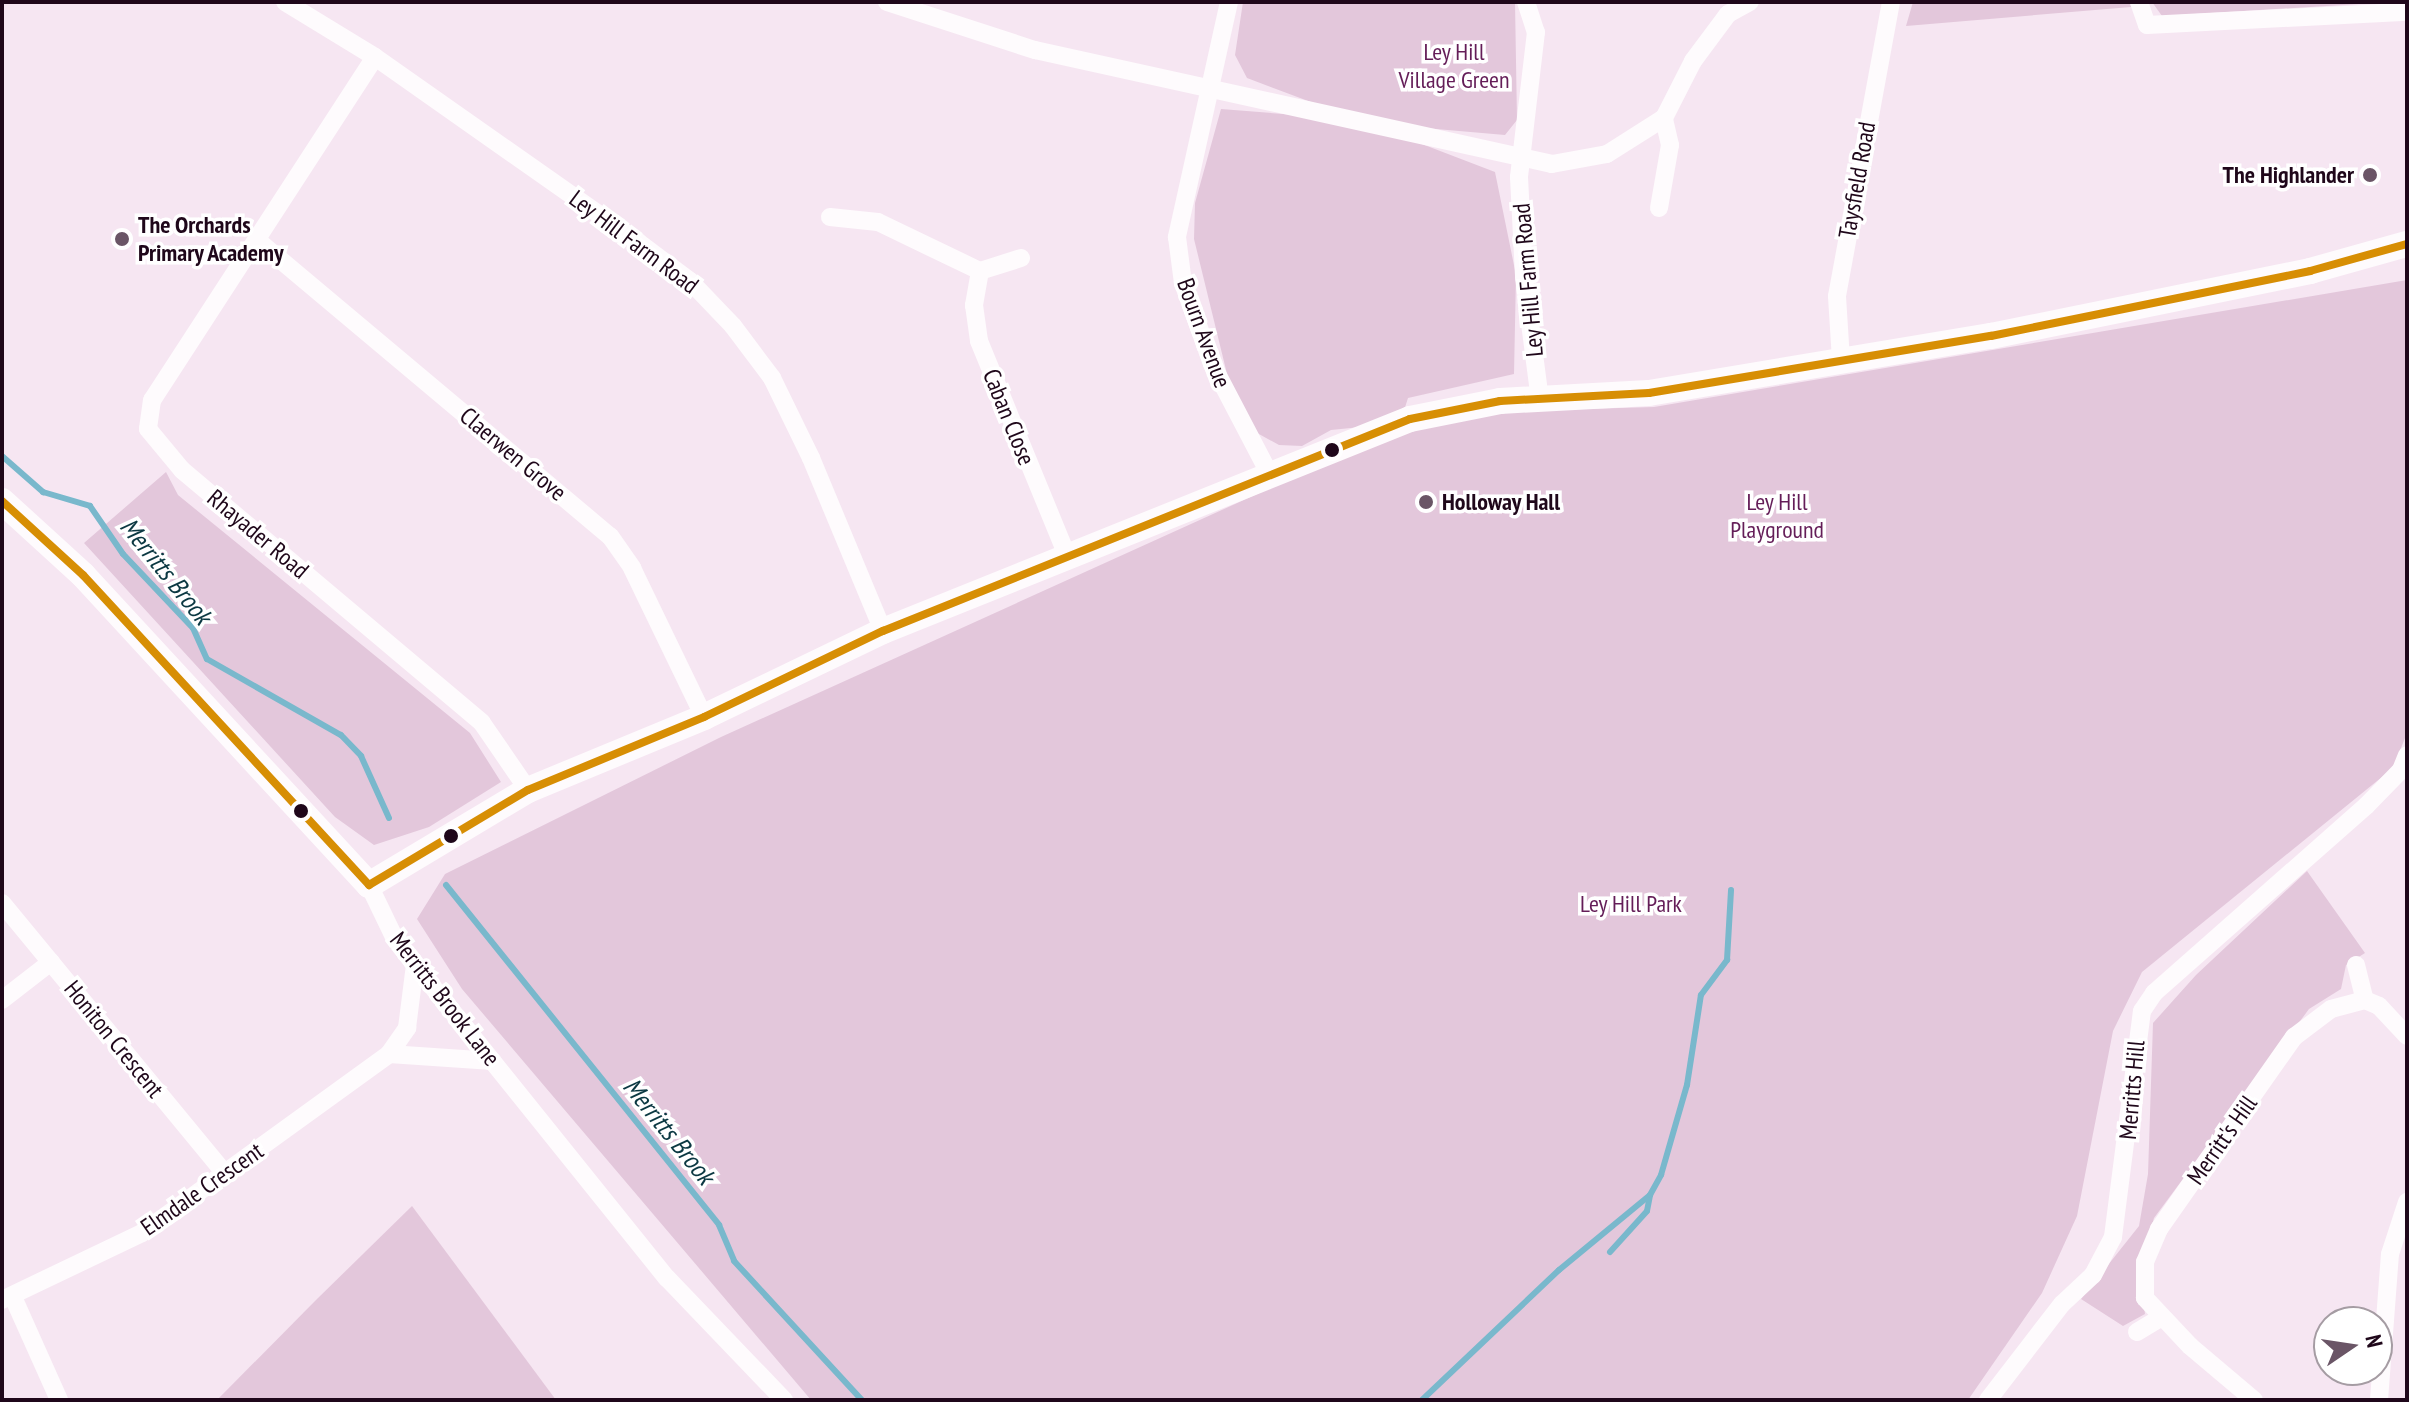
<!DOCTYPE html>
<style>
body{margin:0}
#map{position:relative;width:2409px;height:1402px;overflow:hidden;background:#f6e6f2;font-family:"PT Sans Narrow",sans-serif}
div>[style]{position:absolute}
.green>*{inset:0;background:#e3c7db}
.stream>*{height:6px;margin:-3px;padding:0 3px;transform-origin:3px;border-radius:3px;background:#79b8cc}
.street>*{height:18px;margin:-9px;padding:0 9px;transform-origin:9px;border-radius:9px;background:#fefbfd}
.secondary>*{height:26px;margin:-13px;padding:0 13px;transform-origin:13px;border-radius:13px;background:#fefbfd}
.bus-1>*{height:8px;margin:-4px;padding:0 4px;transform-origin:4px;border-radius:4px;background:#d78e04}
.dots>*{width:22px;height:22px;translate:-50% -50%;box-sizing:border-box;border:4px solid #fff;border-radius:50%}
span{translate:-50% -50%;white-space:nowrap;text-align:center;line-height:1.15;-webkit-text-stroke:7px #fff;paint-order:stroke}
.park-label{font-size:24px;color:#641d58}
.poi-label{font-size:24px;color:#1f071a;font-weight:700}
.right{translate:-100% -50%;text-align:right}
.left{translate:0 -50%;text-align:left}
.street-label{font-size:24px;color:#1f071a}
.water-label{font-size:26px;color:#0b3842;font-style:italic}
.frame{position:absolute;inset:0;border:4px solid #1f071a;pointer-events:none}
.north{position:absolute;left:2313px;top:1306px;width:80px;height:80px;box-sizing:border-box;background:#fff;border:2px solid #a59ca3;border-radius:50%;rotate:77deg;font-size:22px;font-weight:700;line-height:32px;text-align:center;color:#1f071a}
.north::after{content:'';display:block;margin:auto;width:28px;height:36px;background:#6a5566;clip-path:polygon(50% 0,100% 100%,50% 72%,0 100%)}
</style>
<div id="map">
<div class="green">
<div style="clip-path:polygon(1243px 2px,1515px 2px,1517px 120px,1505px 135px,1367px 123px,1495px 172px,1516px 275px,1514px 374px,1408px 398px,1400px 423px,1331px 430px,1302px 446px,1279px 445px,1239px 423px,1194px 239px,1195px 203px,1221px 109px,1359px 120px,1247px 78px,1235px 55px)"></div>
<div style="clip-path:polygon(1913px 2px,2130px 2px,2131px 7px,1906px 26px)"></div>
<div style="clip-path:polygon(2152px 2px,2391px 2px,2162px 16px)"></div>
<div style="clip-path:polygon(2407px 280px,2407px 733px,2393px 768px,2142px 972px,2113px 1031px,2077px 1216px,2042px 1293px,1968px 1400px,811px 1400px,462px 989px,417px 919px,445px 874px,721px 737px,1277px 485px,1415px 429px,1512px 411px,1654px 407px)"></div>
<div style="clip-path:polygon(166px 472px,178px 495px,470px 733px,501px 782px,429px 827px,374px 845px,335px 817px,84px 543px)"></div>
<div style="clip-path:polygon(2307px 871px,2365px 953px,2346px 965px,2341px 989px,2309px 1009px,2154px 1218px,2139px 1270px,2145px 1314px,2123px 1326px,2081px 1299px,2139px 1226px,2148px 1174px,2153px 1023px,2196px 975px)"></div>
<div style="clip-path:polygon(412px 1206px,556px 1400px,217px 1400px,316px 1300px)"></div>
</div>
<div class="stream">
<div style="left:2px;top:456px;width:55px;rotate:41.3deg"></div>
<div style="left:43px;top:492px;width:49px;rotate:16.6deg"></div>
<div style="left:90px;top:506px;width:58px;rotate:55.5deg"></div>
<div style="left:123px;top:554px;width:102px;rotate:46.6deg"></div>
<div style="left:193px;top:628px;width:34px;rotate:66deg"></div>
<div style="left:207px;top:659px;width:154px;rotate:29.6deg"></div>
<div style="left:341px;top:735px;width:29px;rotate:46deg"></div>
<div style="left:361px;top:756px;width:68px;rotate:65.7deg"></div>
<div style="left:446px;top:885px;width:436px;rotate:51.2deg"></div>
<div style="left:719px;top:1225px;width:39px;rotate:67deg"></div>
<div style="left:734px;top:1261px;width:189px;rotate:47.4deg"></div>
<div style="left:1610px;top:1252px;width:55px;rotate:-47.9deg"></div>
<div style="left:1647px;top:1211px;width:16px;rotate:-79deg"></div>
<div style="left:1422px;top:1400px;width:189px;rotate:-43.5deg"></div>
<div style="left:1559px;top:1270px;width:118px;rotate:-39.5deg"></div>
<div style="left:1650px;top:1195px;width:23px;rotate:-61deg"></div>
<div style="left:1661px;top:1175px;width:94px;rotate:-73.9deg"></div>
<div style="left:1687px;top:1085px;width:91px;rotate:-81.2deg"></div>
<div style="left:1701px;top:995px;width:44px;rotate:-53.4deg"></div>
<div style="left:1727px;top:960px;width:70px;rotate:-86.7deg"></div>
</div>
<div class="street">
<div style="left:285px;top:2px;width:105px;rotate:31.4deg"></div>
<div style="left:375px;top:57px;width:322px;rotate:35.1deg"></div>
<div style="left:638px;top:242px;width:65px;rotate:36.9deg"></div>
<div style="left:690px;top:281px;width:62px;rotate:46.3deg"></div>
<div style="left:733px;top:326px;width:65px;rotate:53.1deg"></div>
<div style="left:772px;top:378px;width:89px;rotate:64deg"></div>
<div style="left:811px;top:458px;width:187px;rotate:67.4deg"></div>
<div style="left:887px;top:2px;width:156px;rotate:18deg"></div>
<div style="left:1035px;top:50px;width:529px;rotate:12.43deg"></div>
<div style="left:1552px;top:164px;width:56px;rotate:-10.3deg"></div>
<div style="left:1607px;top:154px;width:67px;rotate:-32.3deg"></div>
<div style="left:1664px;top:118px;width:64px;rotate:-63deg"></div>
<div style="left:1693px;top:61px;width:59px;rotate:-53.3deg"></div>
<div style="left:1728px;top:14px;width:25px;rotate:-29deg"></div>
<div style="left:1229px;top:2px;width:241px;rotate:102.5deg"></div>
<div style="left:1177px;top:237px;width:46px;rotate:82.6deg"></div>
<div style="left:1183px;top:283px;width:86px;rotate:70.3deg"></div>
<div style="left:1212px;top:364px;width:125px;rotate:62.4deg"></div>
<div style="left:1526px;top:2px;width:32px;rotate:72deg"></div>
<div style="left:1536px;top:32px;width:146px;rotate:96.7deg"></div>
<div style="left:1519px;top:177px;width:100px;rotate:87.1deg"></div>
<div style="left:1524px;top:277px;width:124px;rotate:82.6deg"></div>
<div style="left:2139px;top:2px;width:24px;rotate:71deg"></div>
<div style="left:2147px;top:25px;width:260px;rotate:-2.9deg"></div>
<div style="left:375px;top:57px;width:409px;rotate:123deg"></div>
<div style="left:152px;top:400px;width:29px;rotate:98deg"></div>
<div style="left:148px;top:429px;width:53px;rotate:50.3deg"></div>
<div style="left:182px;top:470px;width:392px;rotate:40.1deg"></div>
<div style="left:482px;top:723px;width:81px;rotate:55.5deg"></div>
<div style="left:1659px;top:208px;width:64px;rotate:-80.1deg"></div>
<div style="left:1670px;top:145px;width:28px;rotate:-103deg"></div>
<div style="left:830px;top:217px;width:48px;rotate:5.9deg"></div>
<div style="left:878px;top:222px;width:113px;rotate:25.7deg"></div>
<div style="left:980px;top:271px;width:35px;rotate:100deg"></div>
<div style="left:974px;top:305px;width:36px;rotate:82deg"></div>
<div style="left:979px;top:341px;width:235px;rotate:67.7deg"></div>
<div style="left:258px;top:241px;width:459px;rotate:40deg"></div>
<div style="left:610px;top:536px;width:39px;rotate:55deg"></div>
<div style="left:632px;top:568px;width:165px;rotate:64.2deg"></div>
<div style="left:980px;top:271px;width:43px;rotate:-17.6deg"></div>
<div style="left:1841px;top:360px;width:64px;rotate:-93.6deg"></div>
<div style="left:1837px;top:296px;width:299px;rotate:-79.6deg"></div>
<div style="left:369px;top:885px;width:58px;rotate:64.3deg"></div>
<div style="left:394px;top:937px;width:35px;rotate:53deg"></div>
<div style="left:415px;top:965px;width:402px;rotate:51.2deg"></div>
<div style="left:667px;top:1278px;width:169px;rotate:46.2deg"></div>
<div style="left:2px;top:903px;width:352px;rotate:50.5deg"></div>
<div style="left:2356px;top:965px;width:36px;rotate:76deg"></div>
<div style="left:2365px;top:1000px;width:15px;rotate:23deg"></div>
<div style="left:2379px;top:1006px;width:41px;rotate:47deg"></div>
<div style="left:2px;top:1000px;width:62px;rotate:-37.8deg"></div>
<div style="left:389px;top:1054px;width:104px;rotate:3.9deg"></div>
<div style="left:13px;top:1297px;width:113px;rotate:65.9deg"></div>
<div style="left:2px;top:1300px;width:155px;rotate:-25.6deg"></div>
<div style="left:142px;top:1233px;width:305px;rotate:-35.9deg"></div>
<div style="left:389px;top:1054px;width:32px;rotate:-55deg"></div>
<div style="left:407px;top:1028px;width:64px;rotate:-82.8deg"></div>
<div style="left:2137px;top:1332px;width:29px;rotate:-31deg"></div>
<div style="left:1988px;top:1400px;width:121px;rotate:-52.4deg"></div>
<div style="left:2062px;top:1304px;width:42px;rotate:-43.1deg"></div>
<div style="left:2093px;top:1275px;width:43px;rotate:-62.2deg"></div>
<div style="left:2113px;top:1237px;width:228px;rotate:-82.7deg"></div>
<div style="left:2142px;top:1011px;width:22px;rotate:-56deg"></div>
<div style="left:2154px;top:993px;width:283px;rotate:-41.4deg"></div>
<div style="left:2366px;top:806px;width:50px;rotate:-45.8deg"></div>
<div style="left:2401px;top:770px;width:16px;rotate:-68deg"></div>
<div style="left:2254px;top:1400px;width:84px;rotate:-139.8deg"></div>
<div style="left:2190px;top:1346px;width:66px;rotate:-133.2deg"></div>
<div style="left:2145px;top:1298px;width:36px;rotate:-90deg"></div>
<div style="left:2145px;top:1262px;width:36px;rotate:-67deg"></div>
<div style="left:2159px;top:1229px;width:235px;rotate:-54.9deg"></div>
<div style="left:2294px;top:1037px;width:46px;rotate:-37.1deg"></div>
<div style="left:2331px;top:1009px;width:35px;rotate:-15deg"></div>
<div style="left:2379px;top:1400px;width:146px;rotate:-85.7deg"></div>
<div style="left:2390px;top:1254px;width:55px;rotate:-71.9deg"></div>
</div>
<div class="secondary">
<div style="left:2px;top:501px;width:110px;rotate:42.4deg"></div>
<div style="left:83px;top:575px;width:422px;rotate:47.3deg"></div>
<div style="left:369px;top:885px;width:185px;rotate:-30.9deg"></div>
<div style="left:528px;top:790px;width:191px;rotate:-22.5deg"></div>
<div style="left:704px;top:717px;width:199px;rotate:-25.7deg"></div>
<div style="left:883px;top:631px;width:568px;rotate:-21.91deg"></div>
<div style="left:1410px;top:419px;width:92px;rotate:-11.3deg"></div>
<div style="left:1500px;top:401px;width:149px;rotate:-3.1deg"></div>
<div style="left:1649px;top:393px;width:347px;rotate:-9.5deg"></div>
<div style="left:1991px;top:336px;width:326px;rotate:-11.5deg"></div>
<div style="left:2310px;top:271px;width:101px;rotate:-15.6deg"></div>
</div>
<div class="bus-1">
<div style="left:2px;top:501px;width:110px;rotate:42.4deg"></div>
<div style="left:83px;top:575px;width:422px;rotate:47.3deg"></div>
<div style="left:369px;top:885px;width:185px;rotate:-30.9deg"></div>
<div style="left:528px;top:790px;width:191px;rotate:-22.5deg"></div>
<div style="left:704px;top:717px;width:199px;rotate:-25.7deg"></div>
<div style="left:883px;top:631px;width:568px;rotate:-21.91deg"></div>
<div style="left:1410px;top:419px;width:92px;rotate:-11.3deg"></div>
<div style="left:1500px;top:401px;width:149px;rotate:-3.1deg"></div>
<div style="left:1649px;top:393px;width:347px;rotate:-9.5deg"></div>
<div style="left:1991px;top:336px;width:326px;rotate:-11.5deg"></div>
<div style="left:2310px;top:271px;width:101px;rotate:-15.6deg"></div>
</div>
<div class="dots">
<div style="left:2370px;top:175px;background:#6a5566"></div>
<div style="left:122px;top:239px;background:#6a5566"></div>
<div style="left:1332px;top:450px;background:#1f071a"></div>
<div style="left:1426px;top:502px;background:#6a5566"></div>
<div style="left:301px;top:811px;background:#1f071a"></div>
<div style="left:451px;top:836px;background:#1f071a"></div>
</div>
<div class="park-label">
<span style="left:1454px;top:66px">Ley Hill<br>Village Green</span>
<span style="left:1777px;top:516px">Ley Hill<br>Playground</span>
<span style="left:1631px;top:904px">Ley Hill Park</span>
</div>
<div class="poi-label">
<span class="right" style="left:2354px;top:175px">The Highlander</span>
<span class="left" style="left:138px;top:239px">The Orchards<br>Primary Academy</span>
<span class="left" style="left:1442px;top:502px">Holloway Hall</span>
</div>
<div class="street-label">
<span style="left:1857px;top:180px;rotate:-80deg">Taysfield Road</span>
<span style="left:634px;top:242px;rotate:37deg">Ley Hill Farm Road</span>
<span style="left:1528px;top:280px;rotate:-95deg">Ley Hill Farm Road</span>
<span style="left:1204px;top:333px;rotate:70deg">Bourn Avenue</span>
<span style="left:1009px;top:417px;rotate:68deg">Caban Close</span>
<span style="left:513px;top:454px;rotate:40deg">Claerwen Grove</span>
<span style="left:258px;top:534px;rotate:40deg">Rhayader Road</span>
<span style="left:445px;top:999px;rotate:52deg">Merritts Brook Lane</span>
<span style="left:114px;top:1039px;rotate:51deg">Honiton Crescent</span>
<span style="left:2132px;top:1090px;rotate:-85deg">Merritts Hill</span>
<span style="left:2222px;top:1140px;rotate:-55deg">Merritt's Hill</span>
<span style="left:202px;top:1189px;rotate:-35deg">Elmdale Crescent</span>
</div>
<div class="water-label">
<span style="left:166px;top:571px;rotate:51deg">Merritts Brook</span>
<span style="left:669px;top:1131px;rotate:51deg">Merritts Brook</span>
</div>
<div class="frame"></div>
<div class="north">N</div>
</div>
